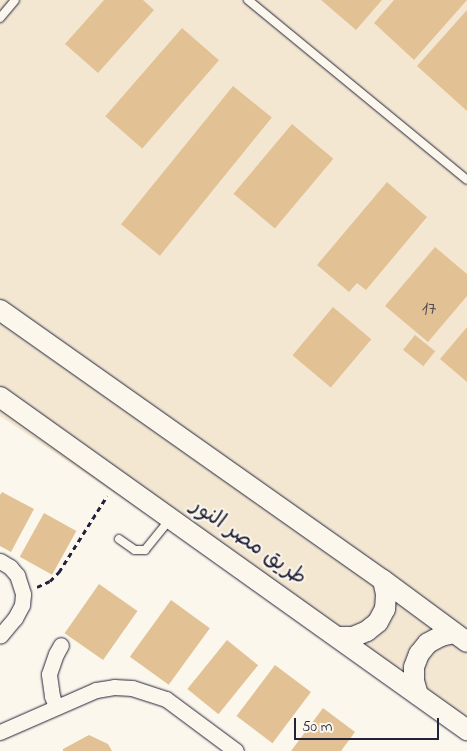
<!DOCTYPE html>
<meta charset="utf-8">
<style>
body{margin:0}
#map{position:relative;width:467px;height:751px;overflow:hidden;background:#fbf7ec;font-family:"Indie Flower","Playpen Sans Arabic",sans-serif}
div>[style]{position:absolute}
.built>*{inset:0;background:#f4e7d2}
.building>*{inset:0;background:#e2c295;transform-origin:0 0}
.path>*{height:3px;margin-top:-1.5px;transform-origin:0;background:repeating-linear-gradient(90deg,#22223b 0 5px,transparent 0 9px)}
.roads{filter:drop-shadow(0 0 1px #22223b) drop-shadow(0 0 1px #22223b)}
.service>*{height:8px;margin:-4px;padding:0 4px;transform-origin:4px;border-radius:4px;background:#fbf7ec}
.minor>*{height:15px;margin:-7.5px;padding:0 7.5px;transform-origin:7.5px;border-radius:7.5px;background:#fbf7ec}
.tertiary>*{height:20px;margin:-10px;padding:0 10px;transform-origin:10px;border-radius:10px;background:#fbf7ec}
span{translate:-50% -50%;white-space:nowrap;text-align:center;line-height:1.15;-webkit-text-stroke:4px #fbf7ec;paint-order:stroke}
.number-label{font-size:20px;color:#524a52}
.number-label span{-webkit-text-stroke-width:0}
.street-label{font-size:22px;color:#22223b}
.scale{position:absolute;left:294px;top:718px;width:145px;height:22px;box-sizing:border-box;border:2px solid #22223b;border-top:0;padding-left:6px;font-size:15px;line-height:18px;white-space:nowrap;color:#22223b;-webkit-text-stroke:4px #fbf7ec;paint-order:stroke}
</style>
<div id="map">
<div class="built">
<div style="clip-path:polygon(0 0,467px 0,467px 730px,0 416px)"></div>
</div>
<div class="building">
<div style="clip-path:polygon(104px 0,143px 0,154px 10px,98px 73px,65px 44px)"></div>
<div style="clip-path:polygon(321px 0,382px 0,356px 30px)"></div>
<div style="clip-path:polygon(394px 0,467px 0,414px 60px,374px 23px)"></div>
<div style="clip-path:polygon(467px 10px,467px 111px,417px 66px)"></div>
<div style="left:182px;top:28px;width:49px;height:117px;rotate:41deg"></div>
<div style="left:233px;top:86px;width:50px;height:178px;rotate:39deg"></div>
<div style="left:292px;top:124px;width:54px;height:91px;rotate:40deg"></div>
<div style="clip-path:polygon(387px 182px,427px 217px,366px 290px,357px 283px,349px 292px,317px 265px)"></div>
<div style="clip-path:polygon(435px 247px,467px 274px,467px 296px,428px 342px,385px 306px)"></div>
<div style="left:333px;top:307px;width:50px;height:63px;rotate:40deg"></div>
<div style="clip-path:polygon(467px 327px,467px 382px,440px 359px)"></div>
<div style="left:415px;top:335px;width:26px;height:19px;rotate:39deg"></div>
<div style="clip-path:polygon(2px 492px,34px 509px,11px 552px,0 546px,0 495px)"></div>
<div style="left:44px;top:513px;width:37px;height:50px;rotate:29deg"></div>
<div style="left:99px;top:584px;width:47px;height:60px;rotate:35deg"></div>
<div style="left:171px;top:600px;width:48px;height:70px;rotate:36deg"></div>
<div style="left:227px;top:640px;width:40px;height:63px;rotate:39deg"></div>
<div style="left:275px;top:665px;width:45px;height:64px;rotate:37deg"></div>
<div style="clip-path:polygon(323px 708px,355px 732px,341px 751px,291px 751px)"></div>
<div style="clip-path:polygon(89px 735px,108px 744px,112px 751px,63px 751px,63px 749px)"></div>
</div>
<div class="path">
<div style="left:37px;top:587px;width:14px;rotate:-25deg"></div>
<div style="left:50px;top:581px;width:13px;rotate:-45deg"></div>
<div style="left:59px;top:572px;width:90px;rotate:-57.7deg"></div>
</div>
<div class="roads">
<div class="service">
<div style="left:248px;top:0;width:283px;rotate:39.4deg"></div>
<div style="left:0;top:18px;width:23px;rotate:-50deg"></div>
<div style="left:119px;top:539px;width:19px;rotate:35deg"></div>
<div style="left:135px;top:550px;width:10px"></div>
<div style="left:145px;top:550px;width:40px;rotate:-51deg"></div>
</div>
<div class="minor">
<div style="left:0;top:561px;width:12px;rotate:31deg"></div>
<div style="left:10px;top:567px;width:11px;rotate:49deg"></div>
<div style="left:17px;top:575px;width:20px;rotate:72deg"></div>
<div style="left:23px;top:594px;width:11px;rotate:95deg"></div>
<div style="left:22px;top:605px;width:15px;rotate:118deg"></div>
<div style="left:15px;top:618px;width:23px;rotate:130deg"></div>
<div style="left:56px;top:707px;width:12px;rotate:-110deg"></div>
<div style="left:52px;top:696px;width:22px;rotate:-98deg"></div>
<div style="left:49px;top:674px;width:21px;rotate:-71deg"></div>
<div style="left:56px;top:654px;width:10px;rotate:-61deg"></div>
<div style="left:0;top:732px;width:105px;rotate:-23.6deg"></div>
<div style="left:96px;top:690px;width:18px;rotate:-9deg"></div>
<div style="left:114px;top:687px;width:18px;rotate:3deg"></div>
<div style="left:132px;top:688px;width:36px;rotate:18deg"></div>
<div style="left:166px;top:699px;width:87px;rotate:36.6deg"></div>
</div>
<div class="tertiary">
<div style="left:0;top:310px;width:469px;rotate:35.2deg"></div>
<div style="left:383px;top:580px;width:104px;rotate:36.4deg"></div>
<div style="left:0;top:397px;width:574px;rotate:35.49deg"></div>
<div style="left:339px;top:637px;width:14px"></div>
<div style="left:353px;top:637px;width:15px;rotate:-23deg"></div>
<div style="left:367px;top:631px;width:14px;rotate:-39deg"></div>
<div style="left:378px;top:622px;width:15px;rotate:-62deg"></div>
<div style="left:385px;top:609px;width:15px;rotate:-86deg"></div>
<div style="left:386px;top:594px;width:14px;rotate:-102deg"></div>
<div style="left:418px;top:695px;width:15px;rotate:-106deg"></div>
<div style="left:414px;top:681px;width:14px;rotate:-90deg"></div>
<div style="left:414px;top:667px;width:14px;rotate:-69deg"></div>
<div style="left:419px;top:654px;width:14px;rotate:-51deg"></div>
<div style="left:428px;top:643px;width:15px;rotate:-28deg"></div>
<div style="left:441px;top:636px;width:13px;rotate:-13deg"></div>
</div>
</div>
<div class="number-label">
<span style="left:429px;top:309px">17</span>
</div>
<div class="street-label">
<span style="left:248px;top:543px;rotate:35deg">طريق مصر النور</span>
</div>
<div class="scale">50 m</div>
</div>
